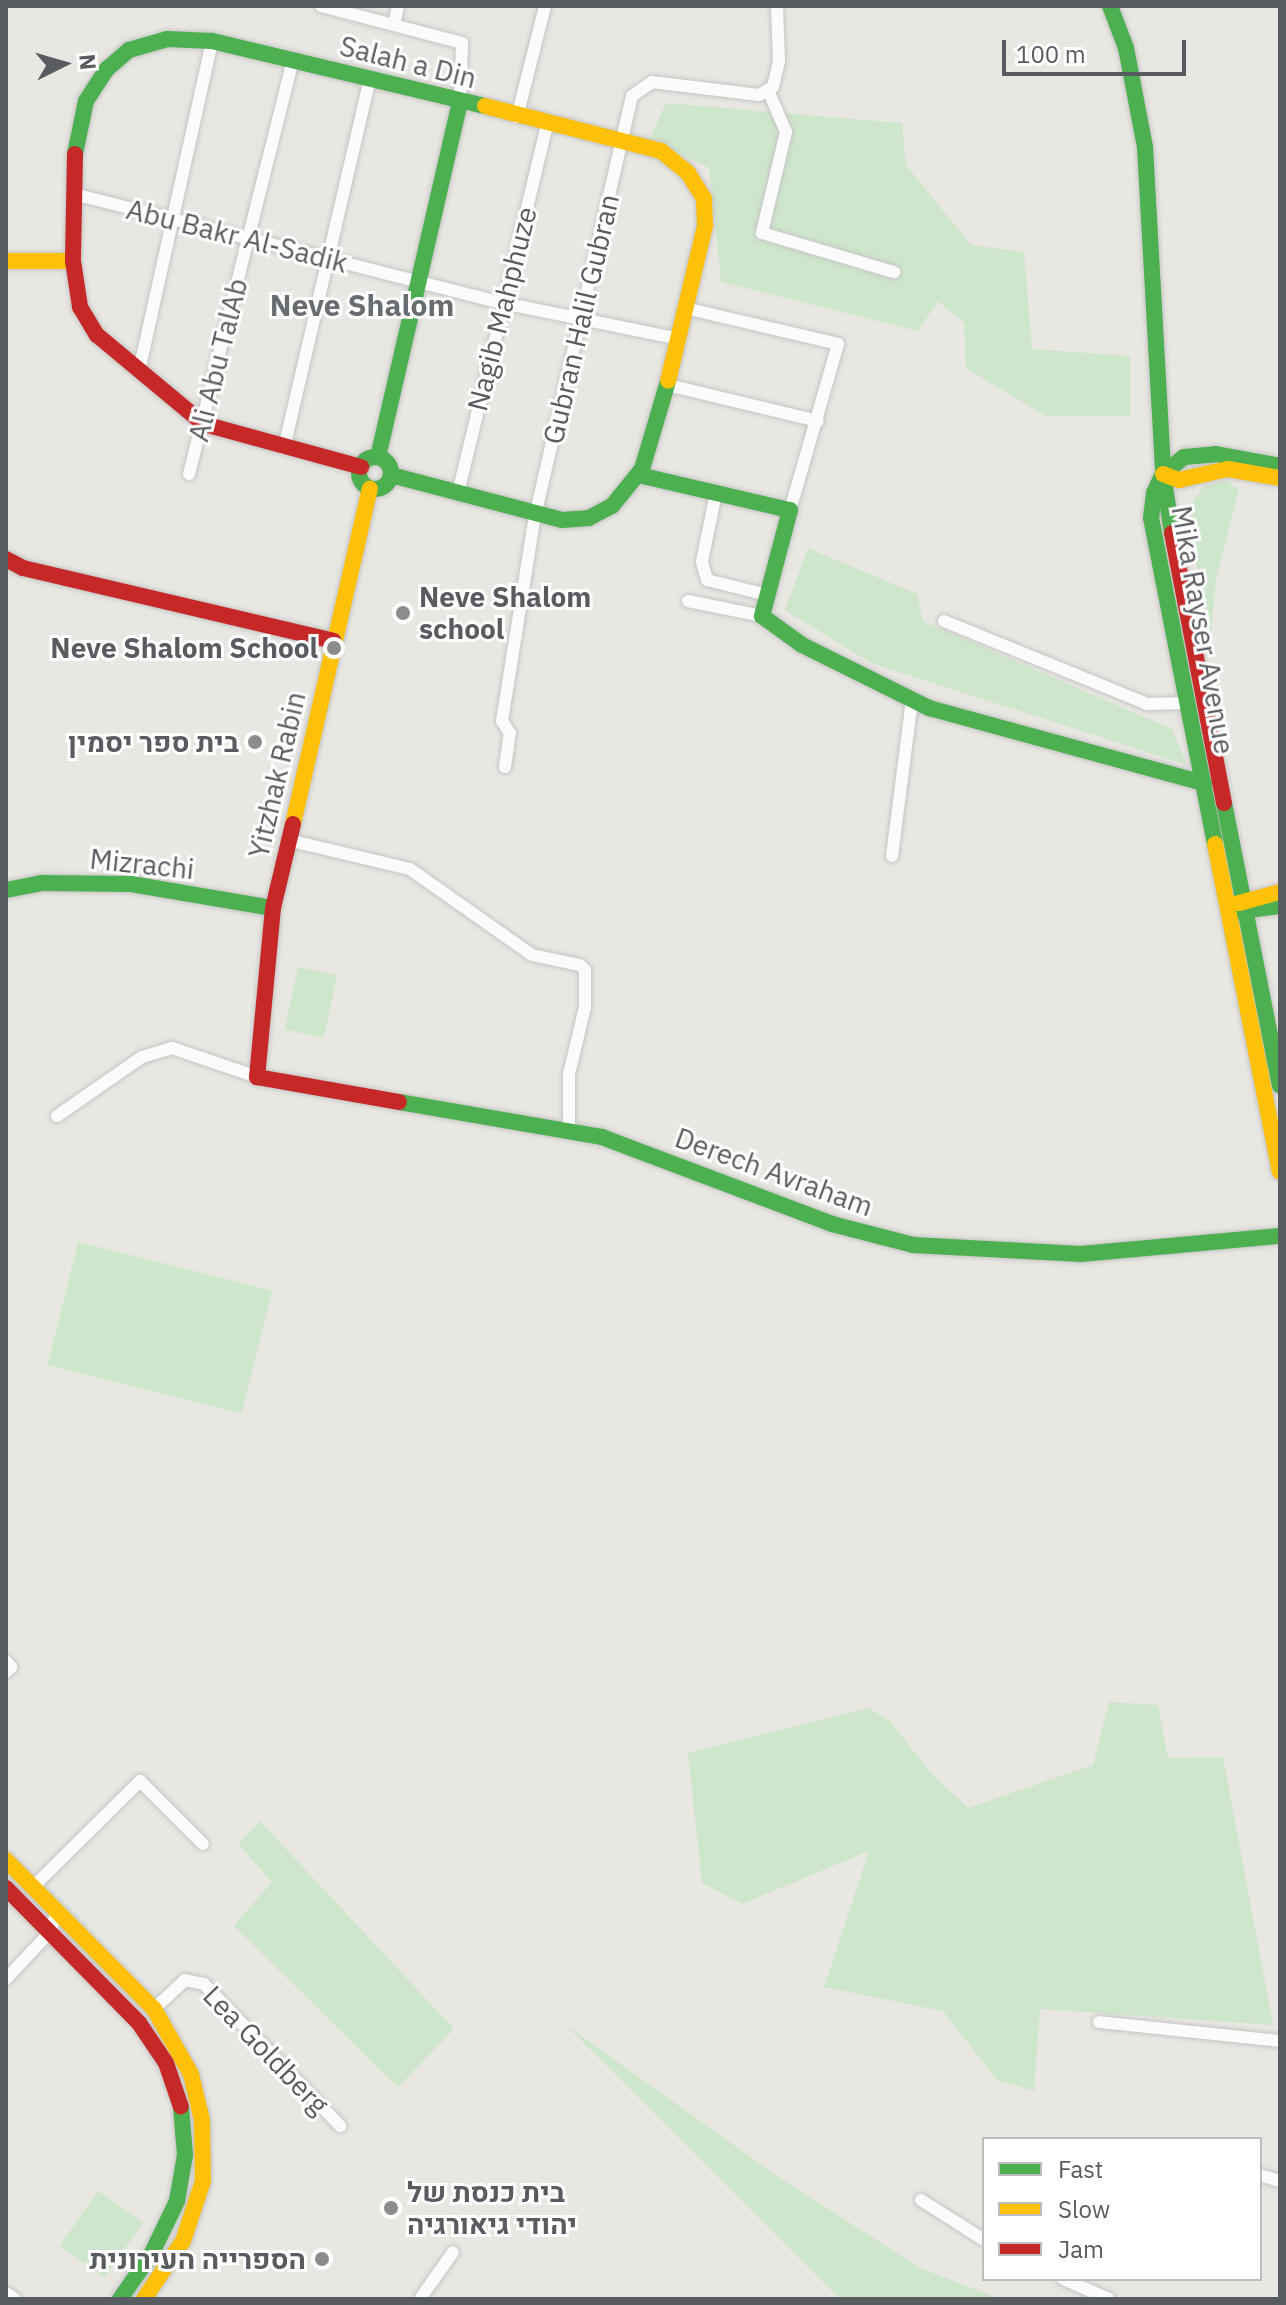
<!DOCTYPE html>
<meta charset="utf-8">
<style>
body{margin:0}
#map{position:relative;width:1286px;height:2305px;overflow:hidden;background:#e8e7e2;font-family:"IBM Plex Sans",Heebo,sans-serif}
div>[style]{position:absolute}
.green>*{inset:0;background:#cee6cc;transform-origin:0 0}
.roads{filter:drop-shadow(0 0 2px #c5c5c4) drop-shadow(0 0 2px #c5c5c4)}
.street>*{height:12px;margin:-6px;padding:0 6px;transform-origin:6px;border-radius:6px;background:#fcfbfb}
.fast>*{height:16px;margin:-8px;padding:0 8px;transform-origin:8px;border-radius:8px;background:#4caf50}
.fast>.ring{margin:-8px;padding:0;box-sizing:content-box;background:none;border:16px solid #4caf50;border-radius:50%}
.slow>*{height:16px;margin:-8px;padding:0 8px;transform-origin:8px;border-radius:8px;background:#ffc107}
.jam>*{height:16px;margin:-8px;padding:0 8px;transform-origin:8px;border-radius:8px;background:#c62828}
.rail>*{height:4px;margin-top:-2px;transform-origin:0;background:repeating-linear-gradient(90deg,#e1e2e1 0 2px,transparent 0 12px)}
.dots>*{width:22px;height:22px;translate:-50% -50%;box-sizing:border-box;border:4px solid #fff;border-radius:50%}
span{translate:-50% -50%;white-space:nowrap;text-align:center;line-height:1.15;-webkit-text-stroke:6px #fff;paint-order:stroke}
.street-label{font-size:28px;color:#585b60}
.poi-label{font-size:28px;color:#585b60;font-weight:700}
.left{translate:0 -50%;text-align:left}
.right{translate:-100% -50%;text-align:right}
.neighbourhood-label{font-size:30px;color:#686d72;font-weight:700}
.frame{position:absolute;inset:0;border:8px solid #585b60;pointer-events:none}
.legend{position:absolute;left:982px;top:2137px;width:280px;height:144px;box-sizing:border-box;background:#fff;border:2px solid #bcbdbf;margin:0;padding:10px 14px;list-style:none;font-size:24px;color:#585b60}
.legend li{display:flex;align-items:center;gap:16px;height:40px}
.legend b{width:40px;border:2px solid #bcbdbf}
.north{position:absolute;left:24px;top:24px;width:80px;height:80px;-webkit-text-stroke:6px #fff;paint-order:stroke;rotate:85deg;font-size:22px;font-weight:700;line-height:32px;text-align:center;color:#585b60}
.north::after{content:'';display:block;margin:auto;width:28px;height:36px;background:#585b60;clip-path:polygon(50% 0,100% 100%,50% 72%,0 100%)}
.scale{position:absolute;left:1002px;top:40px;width:184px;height:36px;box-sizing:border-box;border:4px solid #585b60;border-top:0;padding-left:10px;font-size:24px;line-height:28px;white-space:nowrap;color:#585b60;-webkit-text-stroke:6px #fff;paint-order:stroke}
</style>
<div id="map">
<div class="green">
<div style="clip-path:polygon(666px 103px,902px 123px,906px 165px,971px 245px,1024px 252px,1032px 349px,1130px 356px,1130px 416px,1046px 416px,966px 368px,964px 323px,938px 301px,918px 331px,721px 282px,709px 168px,650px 138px)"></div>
<div style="clip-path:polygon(1227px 481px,1239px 489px,1216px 579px,1211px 635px,1188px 524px,1189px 508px,1204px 486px)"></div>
<div style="clip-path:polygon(808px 548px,917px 594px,923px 621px,1172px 729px,1187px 765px,871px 663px,785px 610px)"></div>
<div style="left:298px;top:967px;width:40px;height:64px;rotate:12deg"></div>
<div style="left:78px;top:1242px;width:200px;height:127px;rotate:14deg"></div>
<div style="clip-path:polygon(1109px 1702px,1158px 1705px,1168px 1758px,1223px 1757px,1273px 2025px,1040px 2009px,1034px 2091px,997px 2080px,943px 2011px,824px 1987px,869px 1851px,742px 1904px,702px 1883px,688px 1753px,869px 1708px,890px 1721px,930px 1772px,968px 1808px,1093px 1765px)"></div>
<div style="clip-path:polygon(260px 1821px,454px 2029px,398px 2087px,234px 1926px,272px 1882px,238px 1844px)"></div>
<div style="clip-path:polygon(566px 2025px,774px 2174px,920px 2268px,1000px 2299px,840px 2299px)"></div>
<div style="left:98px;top:2191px;width:55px;height:67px;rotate:35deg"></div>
</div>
<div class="roads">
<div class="street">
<div style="left:321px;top:6px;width:146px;rotate:14.7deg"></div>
<div style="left:462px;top:43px;width:59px;rotate:91.9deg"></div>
<div style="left:394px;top:25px;width:19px;rotate:-78deg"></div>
<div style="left:768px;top:90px;width:46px;rotate:66.8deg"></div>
<div style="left:786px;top:132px;width:104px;rotate:103.4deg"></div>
<div style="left:762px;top:233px;width:138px;rotate:16.5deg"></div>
<div style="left:517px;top:117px;width:114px;rotate:-75.8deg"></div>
<div style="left:74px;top:194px;width:443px;rotate:14.3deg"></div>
<div style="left:503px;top:303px;width:181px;rotate:11.5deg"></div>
<div style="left:689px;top:309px;width:153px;rotate:13.2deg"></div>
<div style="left:838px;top:344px;width:173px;rotate:106.1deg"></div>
<div style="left:139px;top:371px;width:338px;rotate:-77.5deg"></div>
<div style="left:668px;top:385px;width:154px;rotate:13.5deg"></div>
<div style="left:284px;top:448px;width:380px;rotate:-76.9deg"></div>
<div style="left:189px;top:474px;width:427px;rotate:-75.9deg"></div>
<div style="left:458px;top:493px;width:380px;rotate:-76.4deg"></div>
<div style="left:716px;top:493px;width:70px;rotate:101.5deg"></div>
<div style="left:702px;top:562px;width:19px;rotate:74deg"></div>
<div style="left:707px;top:580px;width:62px;rotate:14deg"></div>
<div style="left:688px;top:601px;width:76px;rotate:11.5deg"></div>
<div style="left:944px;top:621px;width:219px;rotate:22.2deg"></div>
<div style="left:1147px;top:704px;width:40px;rotate:-1.4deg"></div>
<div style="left:505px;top:767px;width:34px;rotate:-82deg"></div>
<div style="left:510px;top:733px;width:14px;rotate:-124deg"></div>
<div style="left:502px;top:721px;width:208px;rotate:-80.9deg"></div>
<div style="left:535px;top:516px;width:431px;rotate:-77deg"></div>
<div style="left:632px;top:96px;width:24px;rotate:-35deg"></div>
<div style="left:652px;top:82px;width:108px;rotate:6.9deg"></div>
<div style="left:759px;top:95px;width:16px;rotate:-30deg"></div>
<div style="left:773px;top:87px;width:27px;rotate:-77deg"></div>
<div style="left:779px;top:61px;width:55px;rotate:-92.1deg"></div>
<div style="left:288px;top:840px;width:125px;rotate:13.4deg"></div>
<div style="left:410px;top:869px;width:149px;rotate:35.2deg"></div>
<div style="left:532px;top:955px;width:49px;rotate:11.8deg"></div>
<div style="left:580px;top:965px;width:7px;rotate:45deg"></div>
<div style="left:585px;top:970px;width:37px;rotate:90deg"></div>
<div style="left:585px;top:1007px;width:69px;rotate:103.4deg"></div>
<div style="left:569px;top:1074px;width:58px;rotate:90deg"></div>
<div style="left:892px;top:856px;width:158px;rotate:-82.7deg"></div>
<div style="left:57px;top:1116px;width:103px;rotate:-34.8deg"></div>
<div style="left:142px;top:1057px;width:31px;rotate:-17deg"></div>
<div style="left:172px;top:1048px;width:90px;rotate:18.8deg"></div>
<div style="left:6px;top:1661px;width:8px;rotate:50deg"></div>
<div style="left:11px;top:1667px;width:7px;rotate:135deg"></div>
<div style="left:33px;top:1887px;width:151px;rotate:-44.7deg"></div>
<div style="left:140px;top:1781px;width:89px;rotate:45deg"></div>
<div style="left:6px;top:1979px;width:64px;rotate:-46.9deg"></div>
<div style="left:50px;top:1932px;width:21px;rotate:-71deg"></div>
<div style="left:154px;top:2009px;width:42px;rotate:-43.1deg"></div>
<div style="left:185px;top:1980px;width:19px;rotate:12deg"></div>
<div style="left:204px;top:1984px;width:197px;rotate:46.2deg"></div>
<div style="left:1099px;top:2022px;width:182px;rotate:6deg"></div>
<div style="left:1260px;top:2175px;width:21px;rotate:17deg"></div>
<div style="left:921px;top:2200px;width:75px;rotate:32.4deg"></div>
<div style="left:1063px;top:2279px;width:50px;rotate:23.5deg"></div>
<div style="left:6px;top:2293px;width:11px;rotate:34deg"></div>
<div style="left:420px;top:2299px;width:57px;rotate:-54.9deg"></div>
</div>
<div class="fast">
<div style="left:1110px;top:6px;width:45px;rotate:69.1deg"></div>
<div style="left:1126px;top:48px;width:101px;rotate:79.1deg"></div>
<div style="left:1145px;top:147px;width:327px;rotate:86.8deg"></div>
<div style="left:1163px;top:474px;width:60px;rotate:81.3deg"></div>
<div style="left:75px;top:154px;width:54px;rotate:-78.3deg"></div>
<div style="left:86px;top:101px;width:38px;rotate:-57deg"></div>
<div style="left:107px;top:69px;width:29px;rotate:-41deg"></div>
<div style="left:129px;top:50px;width:40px;rotate:-16deg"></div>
<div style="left:167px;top:39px;width:45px;rotate:2.5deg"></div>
<div style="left:212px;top:41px;width:281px;rotate:13.4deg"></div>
<div class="ring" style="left:359px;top:457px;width:16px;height:16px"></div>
<div style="left:378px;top:457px;width:364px;rotate:-77deg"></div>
<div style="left:391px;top:475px;width:177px;rotate:14.7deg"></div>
<div style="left:562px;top:520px;width:27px;rotate:-4deg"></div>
<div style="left:589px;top:518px;width:26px;rotate:-28deg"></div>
<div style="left:612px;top:506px;width:48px;rotate:-51deg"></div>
<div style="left:642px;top:469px;width:92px;rotate:-73.5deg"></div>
<div style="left:639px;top:475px;width:155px;rotate:13.1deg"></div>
<div style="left:790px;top:510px;width:110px;rotate:104.8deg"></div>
<div style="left:762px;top:616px;width:49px;rotate:35.9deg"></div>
<div style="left:802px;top:645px;width:142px;rotate:26.4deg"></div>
<div style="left:929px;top:708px;width:285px;rotate:15.3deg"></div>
<div style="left:1224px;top:803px;width:288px;rotate:78.8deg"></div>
<div style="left:1215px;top:844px;width:332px;rotate:-101.1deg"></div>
<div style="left:1151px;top:518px;width:25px;rotate:-83deg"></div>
<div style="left:1154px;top:493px;width:21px;rotate:-65deg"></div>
<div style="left:1163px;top:474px;width:27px;rotate:-39deg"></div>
<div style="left:1184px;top:457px;width:32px;rotate:-5deg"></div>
<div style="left:1216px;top:454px;width:65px;rotate:10.6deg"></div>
<div style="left:6px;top:890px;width:36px;rotate:-11deg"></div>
<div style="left:41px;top:883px;width:90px;rotate:0.6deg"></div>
<div style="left:131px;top:884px;width:144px;rotate:9.6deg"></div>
<div style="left:1239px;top:911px;width:41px;rotate:-7deg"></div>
<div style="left:399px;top:1102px;width:206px;rotate:9.8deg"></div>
<div style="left:602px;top:1137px;width:246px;rotate:20.7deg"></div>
<div style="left:832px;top:1224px;width:84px;rotate:14.5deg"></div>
<div style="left:913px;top:1245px;width:168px;rotate:3.1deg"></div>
<div style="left:1081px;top:1254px;width:200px;rotate:-5.2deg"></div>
<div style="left:120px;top:2299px;width:56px;rotate:-55.2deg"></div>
<div style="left:152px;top:2253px;width:58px;rotate:-64.3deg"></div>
<div style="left:177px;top:2201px;width:47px;rotate:-80.1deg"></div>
<div style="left:185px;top:2155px;width:48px;rotate:-94.8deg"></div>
</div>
<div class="slow">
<div style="left:485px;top:106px;width:182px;rotate:14.3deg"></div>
<div style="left:661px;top:151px;width:35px;rotate:39deg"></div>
<div style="left:688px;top:173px;width:31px;rotate:58deg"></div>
<div style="left:704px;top:199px;width:27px;rotate:88deg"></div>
<div style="left:705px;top:226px;width:159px;rotate:103.4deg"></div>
<div style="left:6px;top:261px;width:67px"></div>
<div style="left:1163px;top:474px;width:17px;rotate:21deg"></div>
<div style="left:1179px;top:480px;width:50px;rotate:-12.7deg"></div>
<div style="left:1228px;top:469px;width:53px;rotate:9.8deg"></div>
<div style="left:293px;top:824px;width:344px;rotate:-77.1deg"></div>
<div style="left:1215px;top:844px;width:334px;rotate:78.8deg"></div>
<div style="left:1239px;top:903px;width:42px;rotate:-15deg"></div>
<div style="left:6px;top:1860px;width:210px;rotate:45.2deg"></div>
<div style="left:154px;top:2009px;width:75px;rotate:60.4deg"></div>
<div style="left:191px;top:2074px;width:47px;rotate:76.6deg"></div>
<div style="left:202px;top:2120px;width:61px;rotate:89.1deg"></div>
<div style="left:203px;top:2181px;width:63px;rotate:108.4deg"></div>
<div style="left:183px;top:2241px;width:70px;rotate:123.9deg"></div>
</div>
<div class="jam">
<div style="left:75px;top:154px;width:107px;rotate:91.1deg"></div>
<div style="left:73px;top:261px;width:47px;rotate:81.3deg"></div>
<div style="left:80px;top:307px;width:33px;rotate:59deg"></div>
<div style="left:97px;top:335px;width:139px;rotate:39.8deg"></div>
<div style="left:204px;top:424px;width:163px;rotate:15.3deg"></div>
<div style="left:1172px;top:533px;width:275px;rotate:79.1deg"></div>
<div style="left:6px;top:559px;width:19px;rotate:28deg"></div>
<div style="left:23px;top:568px;width:319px;rotate:13.2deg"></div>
<div style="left:293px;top:824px;width:86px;rotate:103.4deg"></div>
<div style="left:273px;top:908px;width:170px;rotate:95.4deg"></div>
<div style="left:257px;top:1077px;width:144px;rotate:10deg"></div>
<div style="left:6px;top:1888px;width:190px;rotate:45.4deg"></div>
<div style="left:139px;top:2023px;width:48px;rotate:56deg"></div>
<div style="left:166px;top:2063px;width:46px;rotate:71.2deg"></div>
</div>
</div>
<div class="rail">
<div style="left:6px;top:579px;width:88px;rotate:15.1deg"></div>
<div style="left:6px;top:612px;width:80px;rotate:-2.9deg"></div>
<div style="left:86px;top:608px;width:70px;rotate:6.5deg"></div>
<div style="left:156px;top:616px;width:137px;rotate:17.4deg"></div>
<div style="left:6px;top:1444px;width:588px;rotate:45.69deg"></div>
<div style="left:417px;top:1865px;width:92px;rotate:42.4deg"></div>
<div style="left:485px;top:1927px;width:380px;rotate:37.4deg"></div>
<div style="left:787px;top:2158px;width:97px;rotate:31.6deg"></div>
<div style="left:870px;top:2209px;width:128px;rotate:27deg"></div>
<div style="left:6px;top:1468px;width:1160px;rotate:45.77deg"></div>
<div style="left:991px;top:2279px;width:32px;rotate:24deg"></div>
<div style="left:1011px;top:2279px;width:57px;rotate:20.7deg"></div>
</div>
<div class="dots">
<div style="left:403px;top:613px;background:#8a8c8e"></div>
<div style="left:334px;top:648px;background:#8a8c8e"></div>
<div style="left:255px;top:742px;background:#8a8c8e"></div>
<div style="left:391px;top:2208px;background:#8a8c8e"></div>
<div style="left:322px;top:2259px;background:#8a8c8e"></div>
</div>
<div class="street-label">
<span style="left:408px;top:62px;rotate:14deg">Salah a Din</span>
<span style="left:237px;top:236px;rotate:14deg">Abu Bakr Al-Sadik</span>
<span style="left:502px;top:309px;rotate:-76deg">Nagib Mahphuze</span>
<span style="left:581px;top:319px;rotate:-77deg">Gubran Halil Gubran</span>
<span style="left:218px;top:360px;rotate:-76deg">Ali Abu TalAb</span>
<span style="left:1203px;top:630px;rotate:80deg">Mika Rayser Avenue</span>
<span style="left:277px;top:775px;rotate:-77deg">Yitzhak Rabin</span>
<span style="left:142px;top:864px;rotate:6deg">Mizrachi</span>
<span style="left:774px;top:1172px;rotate:20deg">Derech Avraham</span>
<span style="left:266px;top:2050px;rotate:46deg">Lea Goldberg</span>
</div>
<div class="poi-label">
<span class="left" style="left:419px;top:613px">Neve Shalom<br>school</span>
<span class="right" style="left:318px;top:648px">Neve Shalom School</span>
<span class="right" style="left:239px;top:742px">בית ספר יסמין</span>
<span class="left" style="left:407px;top:2208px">בית כנסת של<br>יהודי גיאורגיה</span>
<span class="right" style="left:306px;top:2259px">הספרייה העירונית</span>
</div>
<div class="neighbourhood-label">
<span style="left:362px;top:305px">Neve Shalom</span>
</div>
<div class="frame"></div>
<ul class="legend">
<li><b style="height:10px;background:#4caf50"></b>Fast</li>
<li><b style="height:10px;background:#ffc107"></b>Slow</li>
<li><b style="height:10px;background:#c62828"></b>Jam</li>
</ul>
<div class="north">N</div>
<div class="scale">100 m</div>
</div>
